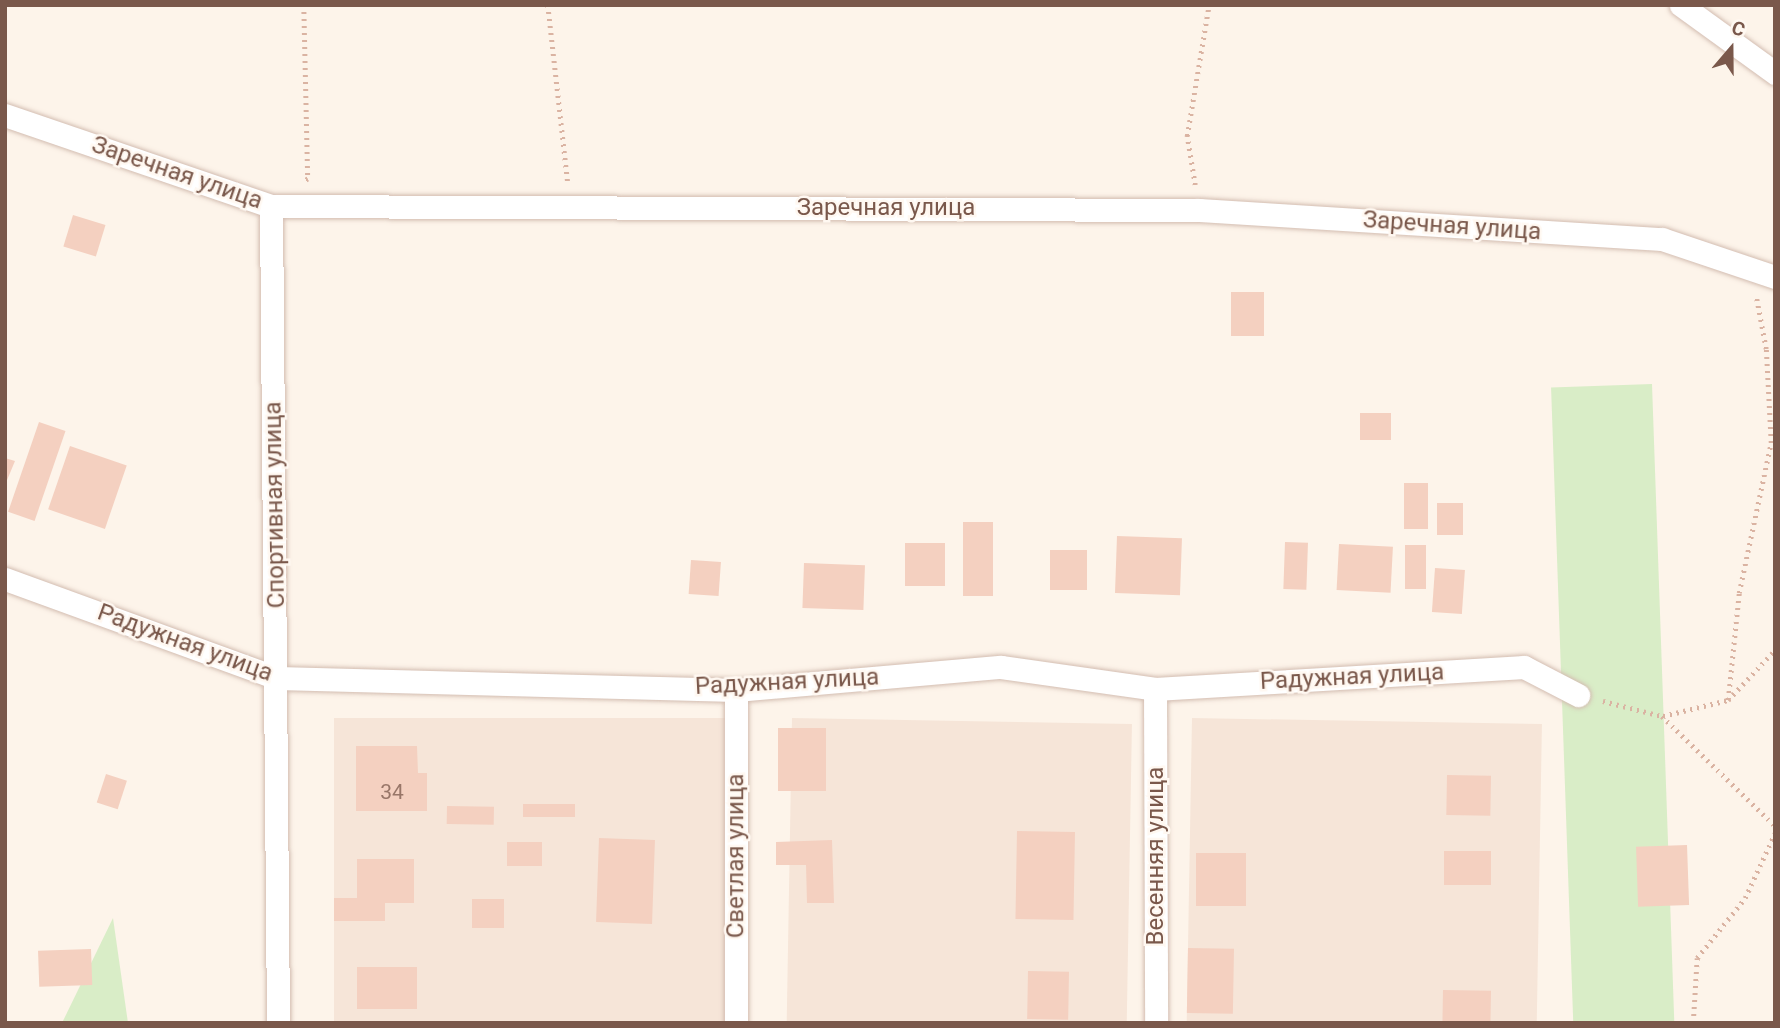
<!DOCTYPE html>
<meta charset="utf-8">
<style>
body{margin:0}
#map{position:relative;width:1780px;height:1028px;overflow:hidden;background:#fdf4ea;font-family:Roboto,sans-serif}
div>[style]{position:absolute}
.residential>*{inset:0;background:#f6e5d8;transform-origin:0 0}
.green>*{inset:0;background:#d9edc7;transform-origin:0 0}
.building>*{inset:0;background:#f4d0c0;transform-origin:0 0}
.path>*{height:4.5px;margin-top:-2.25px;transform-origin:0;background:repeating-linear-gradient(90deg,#dab3a2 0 2px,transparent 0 7px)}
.roads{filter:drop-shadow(0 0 2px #d3bdb1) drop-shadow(0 0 2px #d3bdb1)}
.street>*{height:23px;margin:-11.5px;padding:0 11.5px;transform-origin:11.5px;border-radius:11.5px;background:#fff}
span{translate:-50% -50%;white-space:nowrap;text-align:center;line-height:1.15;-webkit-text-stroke:5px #fff8f1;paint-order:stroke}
.number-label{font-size:21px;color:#987668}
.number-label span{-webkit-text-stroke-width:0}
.street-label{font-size:24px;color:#7a584b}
.frame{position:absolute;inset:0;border:7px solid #7a584b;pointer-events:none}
.north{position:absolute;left:1696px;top:14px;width:70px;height:70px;-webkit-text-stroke:5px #fff8f1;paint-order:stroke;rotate:20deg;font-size:19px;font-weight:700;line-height:28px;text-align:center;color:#7a584b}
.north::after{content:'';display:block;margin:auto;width:24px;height:32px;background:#7a584b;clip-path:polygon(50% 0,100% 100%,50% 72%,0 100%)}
</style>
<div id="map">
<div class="residential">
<div style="left:334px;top:718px;width:396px;height:305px"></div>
<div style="left:792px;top:718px;width:340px;height:305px;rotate:1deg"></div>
<div style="left:1192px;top:718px;width:350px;height:305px;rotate:1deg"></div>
</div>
<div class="green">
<div style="left:1652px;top:384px;width:640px;height:101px;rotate:88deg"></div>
<div style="clip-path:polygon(113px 918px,128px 1023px,62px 1023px)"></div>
</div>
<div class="building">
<div style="left:73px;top:215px;width:34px;height:33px;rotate:17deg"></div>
<div style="left:1231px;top:292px;width:33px;height:44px"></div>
<div style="left:1360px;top:413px;width:31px;height:27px"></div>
<div style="left:39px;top:422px;width:28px;height:95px;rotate:19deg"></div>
<div style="left:70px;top:446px;width:60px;height:67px;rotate:19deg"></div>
<div style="clip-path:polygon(5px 458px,15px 461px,5px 485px)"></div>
<div style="left:1404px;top:483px;width:24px;height:46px"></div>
<div style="left:1437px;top:503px;width:26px;height:32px"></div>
<div style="left:963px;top:522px;width:30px;height:74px"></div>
<div style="left:1117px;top:536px;width:65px;height:57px;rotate:2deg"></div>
<div style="left:1285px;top:542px;width:23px;height:47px;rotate:2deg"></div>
<div style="left:905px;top:543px;width:40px;height:43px"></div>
<div style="left:1339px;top:544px;width:54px;height:46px;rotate:3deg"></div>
<div style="left:1405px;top:545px;width:21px;height:44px"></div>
<div style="left:1050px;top:550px;width:37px;height:40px"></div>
<div style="left:691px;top:560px;width:30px;height:34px;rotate:4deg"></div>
<div style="left:804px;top:563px;width:61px;height:45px;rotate:2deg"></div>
<div style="left:1435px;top:568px;width:30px;height:44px;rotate:4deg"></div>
<div style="left:778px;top:728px;width:48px;height:63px"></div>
<div style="clip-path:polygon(356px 746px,417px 746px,418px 773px,427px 773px,427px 811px,356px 811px)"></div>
<div style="left:106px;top:774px;width:22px;height:30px;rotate:18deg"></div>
<div style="left:1447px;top:775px;width:44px;height:40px;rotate:1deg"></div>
<div style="left:523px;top:804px;width:52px;height:13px"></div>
<div style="left:447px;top:806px;width:47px;height:18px;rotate:1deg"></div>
<div style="left:1017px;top:831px;width:58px;height:88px;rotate:1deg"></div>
<div style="left:599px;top:838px;width:56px;height:84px;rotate:2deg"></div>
<div style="clip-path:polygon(832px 840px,834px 903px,807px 903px,806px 865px,776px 865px,776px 842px)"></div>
<div style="left:507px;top:842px;width:35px;height:24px"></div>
<div style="left:1687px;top:845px;width:60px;height:51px;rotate:88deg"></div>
<div style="left:1444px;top:851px;width:47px;height:34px"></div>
<div style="left:1196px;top:853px;width:50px;height:53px"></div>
<div style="clip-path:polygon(357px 859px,414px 859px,414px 903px,385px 903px,385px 921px,334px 921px,334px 898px,357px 898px)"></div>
<div style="left:472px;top:899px;width:32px;height:29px"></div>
<div style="left:1188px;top:948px;width:46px;height:65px;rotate:1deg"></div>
<div style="left:91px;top:949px;width:36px;height:53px;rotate:88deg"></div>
<div style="left:357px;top:967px;width:60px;height:42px"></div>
<div style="left:1028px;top:971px;width:41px;height:48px;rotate:1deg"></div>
<div style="left:1443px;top:990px;width:48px;height:33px;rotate:1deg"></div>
</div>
<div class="path">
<div style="left:304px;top:5px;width:174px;rotate:88.7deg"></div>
<div style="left:308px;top:179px;width:4px;rotate:153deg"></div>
<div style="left:548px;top:5px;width:178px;rotate:83.6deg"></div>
<div style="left:1195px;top:185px;width:50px;rotate:-99.3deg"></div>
<div style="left:1187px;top:136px;width:133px;rotate:-80.5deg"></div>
<div style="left:1728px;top:700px;width:108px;rotate:-84.1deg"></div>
<div style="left:1739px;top:593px;width:153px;rotate:-78deg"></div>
<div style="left:1771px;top:443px;width:94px;rotate:-93deg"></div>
<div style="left:1766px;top:349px;width:54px;rotate:-100.7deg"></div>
<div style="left:1603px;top:701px;width:61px;rotate:14.3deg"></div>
<div style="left:1662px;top:716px;width:158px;rotate:44.2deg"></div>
<div style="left:1663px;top:716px;width:67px;rotate:-13.8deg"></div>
<div style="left:1728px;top:700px;width:69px;rotate:-46.8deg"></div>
<div style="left:1693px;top:1023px;width:65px;rotate:-86.5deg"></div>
<div style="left:1697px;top:958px;width:77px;rotate:-51.3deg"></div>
<div style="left:1745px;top:898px;width:72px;rotate:-65.2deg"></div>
</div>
<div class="roads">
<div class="street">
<div style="left:1681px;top:5px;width:116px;rotate:35.9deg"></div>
<div style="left:5px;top:115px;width:281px;rotate:18.9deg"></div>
<div style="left:271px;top:206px;width:928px;rotate:0.25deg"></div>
<div style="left:1199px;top:210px;width:464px;rotate:3.6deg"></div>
<div style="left:1662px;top:239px;width:119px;rotate:18.6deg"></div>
<div style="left:271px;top:206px;width:817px;rotate:89.51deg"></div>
<div style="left:5px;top:579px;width:289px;rotate:20deg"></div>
<div style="left:277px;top:678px;width:459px;rotate:1.5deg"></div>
<div style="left:736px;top:690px;width:266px;rotate:-5deg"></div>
<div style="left:1001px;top:667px;width:156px;rotate:8.1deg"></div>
<div style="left:1155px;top:689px;width:370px;rotate:-3.4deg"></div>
<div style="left:1524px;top:667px;width:61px;rotate:27.4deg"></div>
<div style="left:1155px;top:689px;width:334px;rotate:89.8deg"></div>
<div style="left:736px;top:690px;width:333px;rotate:90deg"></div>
</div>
</div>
<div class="number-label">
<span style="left:392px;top:792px">34</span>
</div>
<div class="street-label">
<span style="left:177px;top:173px;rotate:19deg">Заречная улица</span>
<span style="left:886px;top:208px">Заречная улица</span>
<span style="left:1452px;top:226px;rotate:4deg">Заречная улица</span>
<span style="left:275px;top:505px;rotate:-91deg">Спортивная улица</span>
<span style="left:185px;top:643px;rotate:20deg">Радужная улица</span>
<span style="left:1352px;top:677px;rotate:-3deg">Радужная улица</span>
<span style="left:787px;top:682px;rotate:-3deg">Радужная улица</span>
<span style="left:736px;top:856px;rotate:-90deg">Светлая улица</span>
<span style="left:1156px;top:856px;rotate:-90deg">Весенняя улица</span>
</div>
<div class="frame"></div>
<div class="north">С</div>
</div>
